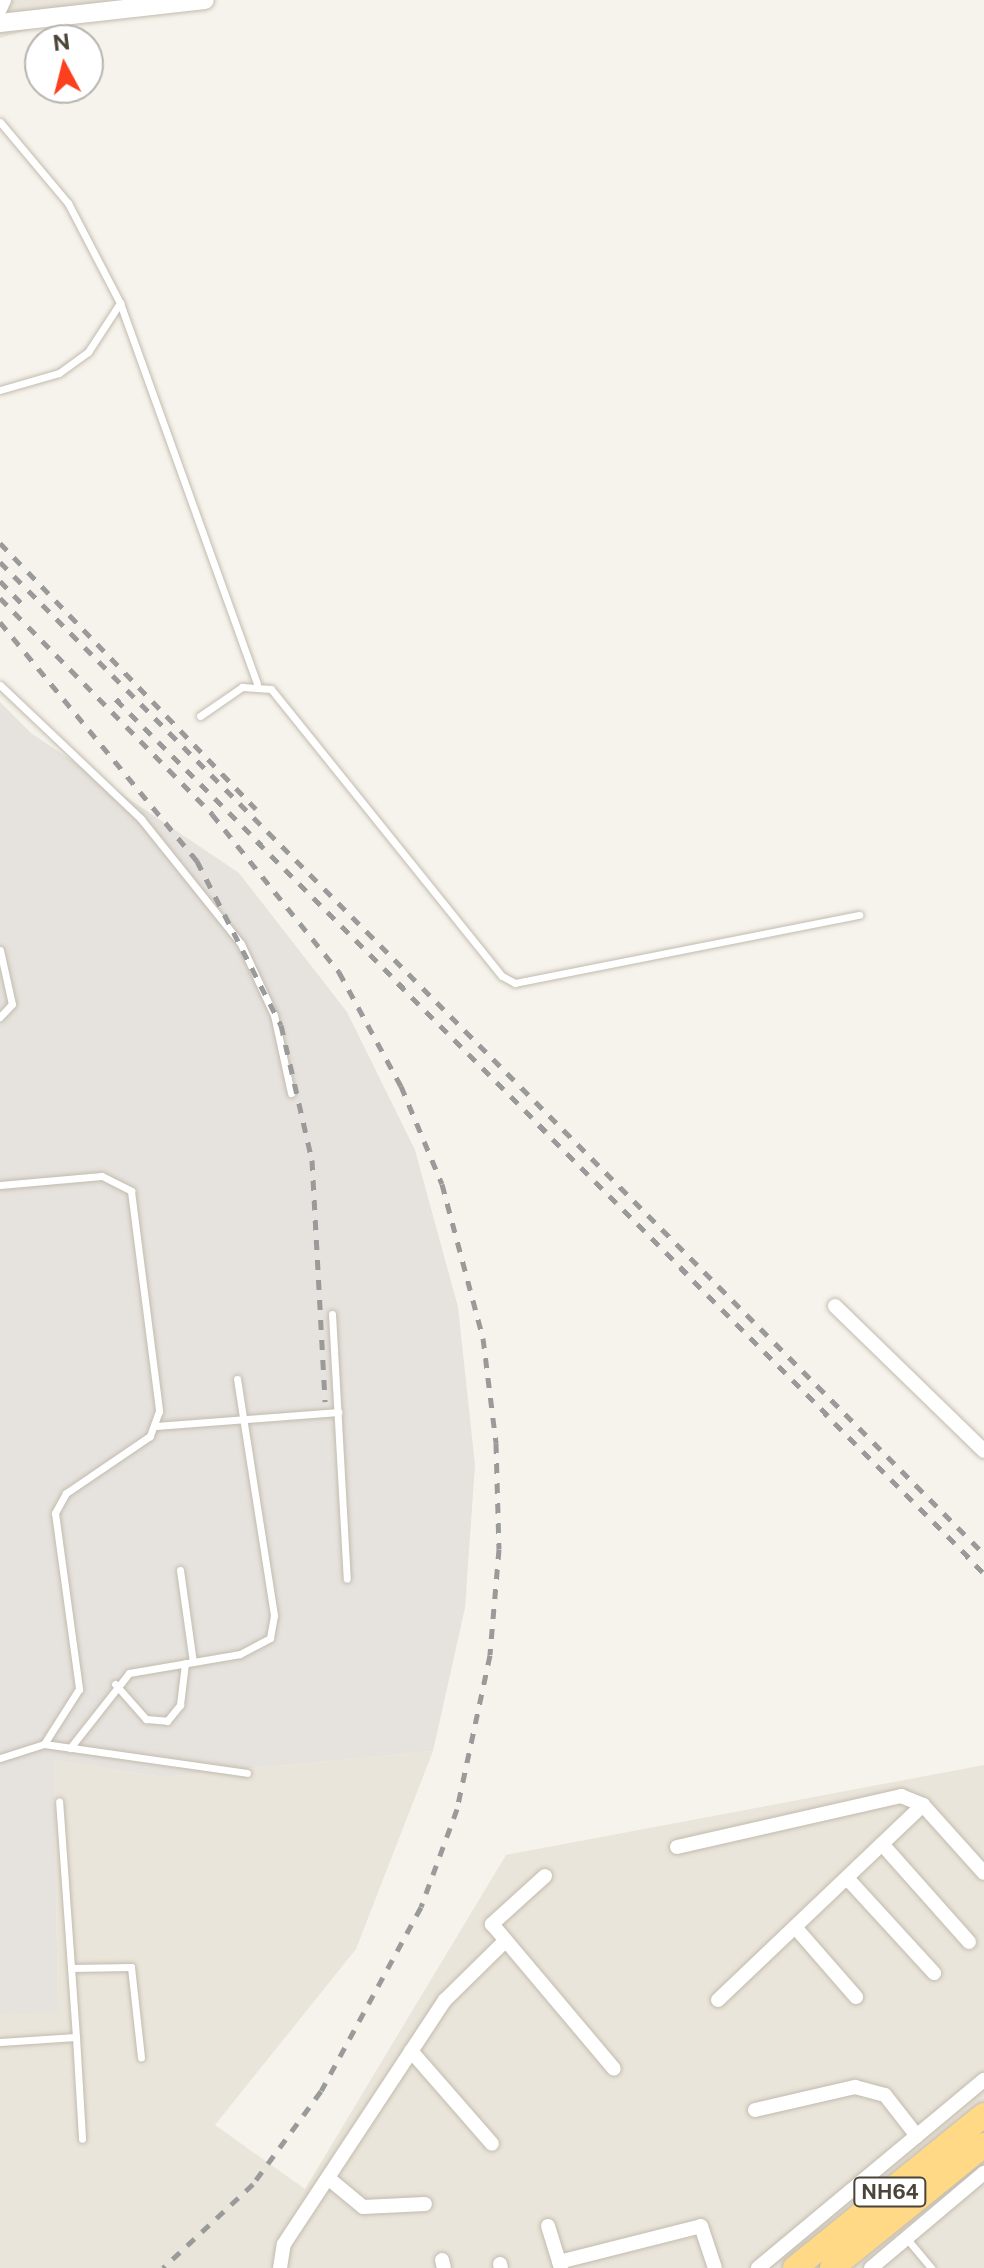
<!DOCTYPE html>
<style>
body{margin:0}
#map{position:relative;width:984px;height:2268px;overflow:hidden;background:#f6f3ec;font-family:"Public Sans",sans-serif}
div>[style]{position:absolute}
.residential>*{inset:0;background:#eae5da}
.industrial>*{inset:0;background:#e6e2dd}
.roads{filter:drop-shadow(0 0 2px #c2bbae) drop-shadow(0 0 2px #c2bbae)}
.service>*{height:7px;margin:-3.5px;padding:0 3.5px;transform-origin:3.5px;border-radius:3.5px;background:#fff}
.minor>*{height:14px;margin:-7px;padding:0 7px;transform-origin:7px;border-radius:7px;background:#fff}
.tertiary>*{height:18px;margin:-9px;padding:0 9px;transform-origin:9px;border-radius:9px;background:#fff}
.trunk>*{height:24px;margin:-12px;padding:0 12px;transform-origin:12px;border-radius:12px;background:#ffd985}
.rail>*{height:5px;margin-top:-2.5px;transform-origin:0;background:repeating-linear-gradient(90deg,#9a9a9a 0 10px,transparent 0 20px)}
span{translate:-50% -50%;white-space:nowrap;text-align:center;line-height:1.15;-webkit-text-stroke:6px #fff;paint-order:stroke}
.shield-label span{padding:2px 6px;background:#fff;border:2px solid;border-radius:6px;-webkit-text-stroke-width:0}
.shield-label{font-size:20px;color:#4b4439;font-weight:700}
.north{position:absolute;left:24px;top:24px;width:80px;height:80px;box-sizing:border-box;background:#fff;border:2px solid #b7b4b0;border-radius:50%;rotate:353deg;font-size:22px;font-weight:700;line-height:32px;text-align:center;color:#4b4439}
.north::after{content:'';display:block;margin:auto;width:28px;height:36px;background:#fc3f1d;clip-path:polygon(50% 0,100% 100%,50% 72%,0 100%)}
</style>
<div id="map">
<div class="residential">
<div style="clip-path:polygon(0 0,131px 0,0 38px)"></div>
<div style="clip-path:polygon(433px 1751px,356px 1949px,215px 2125px,305px 2189px,506px 1855px,984px 1765px,984px 2268px,0 2268px,0 2014px,58px 2011px,54px 1760px,164px 1777px)"></div>
</div>
<div class="industrial">
<div style="clip-path:polygon(0 702px,31px 733px,239px 873px,347px 1012px,415px 1150px,458px 1307px,475px 1465px,465px 1608px,433px 1751px,164px 1777px,54px 1760px,58px 2012px,0 2014px)"></div>
</div>
<div class="roads">
<div class="service">
<div style="left:0;top:122px;width:106px;rotate:50deg"></div>
<div style="left:68px;top:203px;width:113px;rotate:62.5deg"></div>
<div style="left:120px;top:303px;width:404px;rotate:70.2deg"></div>
<div style="left:0;top:390px;width:61px;rotate:-16.1deg"></div>
<div style="left:59px;top:373px;width:36px;rotate:-36deg"></div>
<div style="left:88px;top:352px;width:59px;rotate:-56.9deg"></div>
<div style="left:0;top:685px;width:195px;rotate:43.5deg"></div>
<div style="left:141px;top:819px;width:160px;rotate:51.3deg"></div>
<div style="left:241px;top:944px;width:78px;rotate:65.1deg"></div>
<div style="left:274px;top:1015px;width:80px;rotate:77.7deg"></div>
<div style="left:200px;top:716px;width:51px;rotate:-34.6deg"></div>
<div style="left:242px;top:687px;width:29px;rotate:4deg"></div>
<div style="left:271px;top:689px;width:368px;rotate:51.2deg"></div>
<div style="left:502px;top:976px;width:15px;rotate:28deg"></div>
<div style="left:515px;top:983px;width:351px;rotate:-11.2deg"></div>
<div style="left:0;top:950px;width:55px;rotate:77.5deg"></div>
<div style="left:12px;top:1004px;width:18px;rotate:133deg"></div>
<div style="left:0;top:1185px;width:102px;rotate:-5deg"></div>
<div style="left:102px;top:1176px;width:33px;rotate:27deg"></div>
<div style="left:131px;top:1191px;width:222px;rotate:82.7deg"></div>
<div style="left:159px;top:1411px;width:27px;rotate:110deg"></div>
<div style="left:150px;top:1436px;width:102px;rotate:145.8deg"></div>
<div style="left:66px;top:1493px;width:23px;rotate:119deg"></div>
<div style="left:55px;top:1513px;width:178px;rotate:82.2deg"></div>
<div style="left:79px;top:1689px;width:65px;rotate:122.5deg"></div>
<div style="left:44px;top:1744px;width:46px;rotate:162.3deg"></div>
<div style="left:332px;top:1314px;width:265px;rotate:86.8deg"></div>
<div style="left:156px;top:1426px;width:183px;rotate:-4.4deg"></div>
<div style="left:180px;top:1570px;width:93px;rotate:82deg"></div>
<div style="left:115px;top:1684px;width:47px;rotate:48.5deg"></div>
<div style="left:146px;top:1719px;width:21px;rotate:5deg"></div>
<div style="left:167px;top:1721px;width:21px;rotate:-51deg"></div>
<div style="left:180px;top:1705px;width:42px;rotate:-83.2deg"></div>
<div style="left:44px;top:1744px;width:205px;rotate:8.1deg"></div>
<div style="left:70px;top:1748px;width:95px;rotate:-51.8deg"></div>
<div style="left:129px;top:1673px;width:113px;rotate:-9.7deg"></div>
<div style="left:240px;top:1654px;width:34px;rotate:-28deg"></div>
<div style="left:270px;top:1638px;width:23px;rotate:-80deg"></div>
<div style="left:274px;top:1615px;width:239px;rotate:-98.9deg"></div>
<div style="left:72px;top:1968px;width:59px;rotate:-1deg"></div>
<div style="left:131px;top:1967px;width:91px;rotate:83.7deg"></div>
<div style="left:76px;top:2037px;width:102px;rotate:86.6deg"></div>
<div style="left:0;top:2042px;width:76px;rotate:-3.8deg"></div>
<div style="left:76px;top:2037px;width:236px;rotate:-94.1deg"></div>
<div style="left:907px;top:2239px;width:38px;rotate:50deg"></div>
</div>
<div class="minor">
<div style="left:0;top:9px;width:10px;rotate:-66deg"></div>
<div style="left:835px;top:1306px;width:208px;rotate:44.2deg"></div>
<div style="left:882px;top:1844px;width:131px;rotate:48.4deg"></div>
<div style="left:677px;top:1847px;width:230px;rotate:-12.8deg"></div>
<div style="left:901px;top:1796px;width:24px;rotate:22deg"></div>
<div style="left:923px;top:1805px;width:91px;rotate:48.1deg"></div>
<div style="left:545px;top:1876px;width:72px;rotate:137.8deg"></div>
<div style="left:492px;top:1924px;width:189px;rotate:49.9deg"></div>
<div style="left:847px;top:1878px;width:129px;rotate:47.5deg"></div>
<div style="left:795px;top:1927px;width:93px;rotate:48.9deg"></div>
<div style="left:718px;top:2000px;width:283px;rotate:-43.6deg"></div>
<div style="left:411px;top:2051px;width:123px;rotate:48.9deg"></div>
<div style="left:755px;top:2110px;width:103px;rotate:-13deg"></div>
<div style="left:855px;top:2087px;width:31px;rotate:15deg"></div>
<div style="left:885px;top:2095px;width:52px;rotate:52deg"></div>
<div style="left:328px;top:2178px;width:45px;rotate:39.6deg"></div>
<div style="left:363px;top:2207px;width:62px;rotate:-2.8deg"></div>
<div style="left:548px;top:2226px;width:44px;rotate:72.8deg"></div>
<div style="left:442px;top:2260px;width:8px;rotate:76deg"></div>
<div style="left:559px;top:2262px;width:146px;rotate:-14.2deg"></div>
<div style="left:701px;top:2226px;width:44px;rotate:71.6deg"></div>
<div style="left:500px;top:2264px;width:4px;rotate:76deg"></div>
<div style="left:280px;top:2268px;width:24px;rotate:-81deg"></div>
<div style="left:284px;top:2244px;width:292px;rotate:-56.6deg"></div>
<div style="left:445px;top:2000px;width:84px;rotate:-44.5deg"></div>
<div style="left:758px;top:2268px;width:294px;rotate:-39.8deg"></div>
<div style="left:871px;top:2268px;width:148px;rotate:-40.1deg"></div>
</div>
<div class="tertiary">
<div style="left:0;top:23px;width:206px;rotate:-6.4deg"></div>
</div>
<div class="trunk">
<div style="left:795px;top:2268px;width:243px;rotate:-39deg"></div>
<div style="left:832px;top:2268px;width:196px;rotate:-39deg"></div>
</div>
</div>
<div class="rail">
<div style="left:0;top:543px;width:369px;rotate:46.1deg"></div>
<div style="left:0;top:562px;width:1397px;rotate:45.23deg"></div>
<div style="left:0;top:581px;width:33px;rotate:46deg"></div>
<div style="left:0;top:598px;width:303px;rotate:45.5deg"></div>
<div style="left:212px;top:814px;width:203px;rotate:51.2deg"></div>
<div style="left:339px;top:972px;width:130px;rotate:61.5deg"></div>
<div style="left:401px;top:1086px;width:106px;rotate:67.3deg"></div>
<div style="left:442px;top:1184px;width:159px;rotate:75.1deg"></div>
<div style="left:483px;top:1338px;width:106px;rotate:82.9deg"></div>
<div style="left:496px;top:1443px;width:106px;rotate:88.4deg"></div>
<div style="left:499px;top:1549px;width:106px;rotate:94.9deg"></div>
<div style="left:490px;top:1655px;width:157px;rotate:102.1deg"></div>
<div style="left:457px;top:1809px;width:104px;rotate:110.2deg"></div>
<div style="left:421px;top:1907px;width:209px;rotate:118.5deg"></div>
<div style="left:321px;top:2091px;width:115px;rotate:126.2deg"></div>
<div style="left:253px;top:2184px;width:123px;rotate:137deg"></div>
<div style="left:0;top:622px;width:310px;rotate:50.5deg"></div>
<div style="left:197px;top:861px;width:184px;rotate:62.9deg"></div>
<div style="left:281px;top:1025px;width:139px;rotate:77.1deg"></div>
<div style="left:312px;top:1160px;width:242px;rotate:86.9deg"></div>
<div style="left:116px;top:699px;width:1232px;rotate:45.2deg"></div>
</div>
<div class="shield-label">
<span style="left:890px;top:2192px">NH64</span>
</div>
<div class="north">N</div>
</div>
